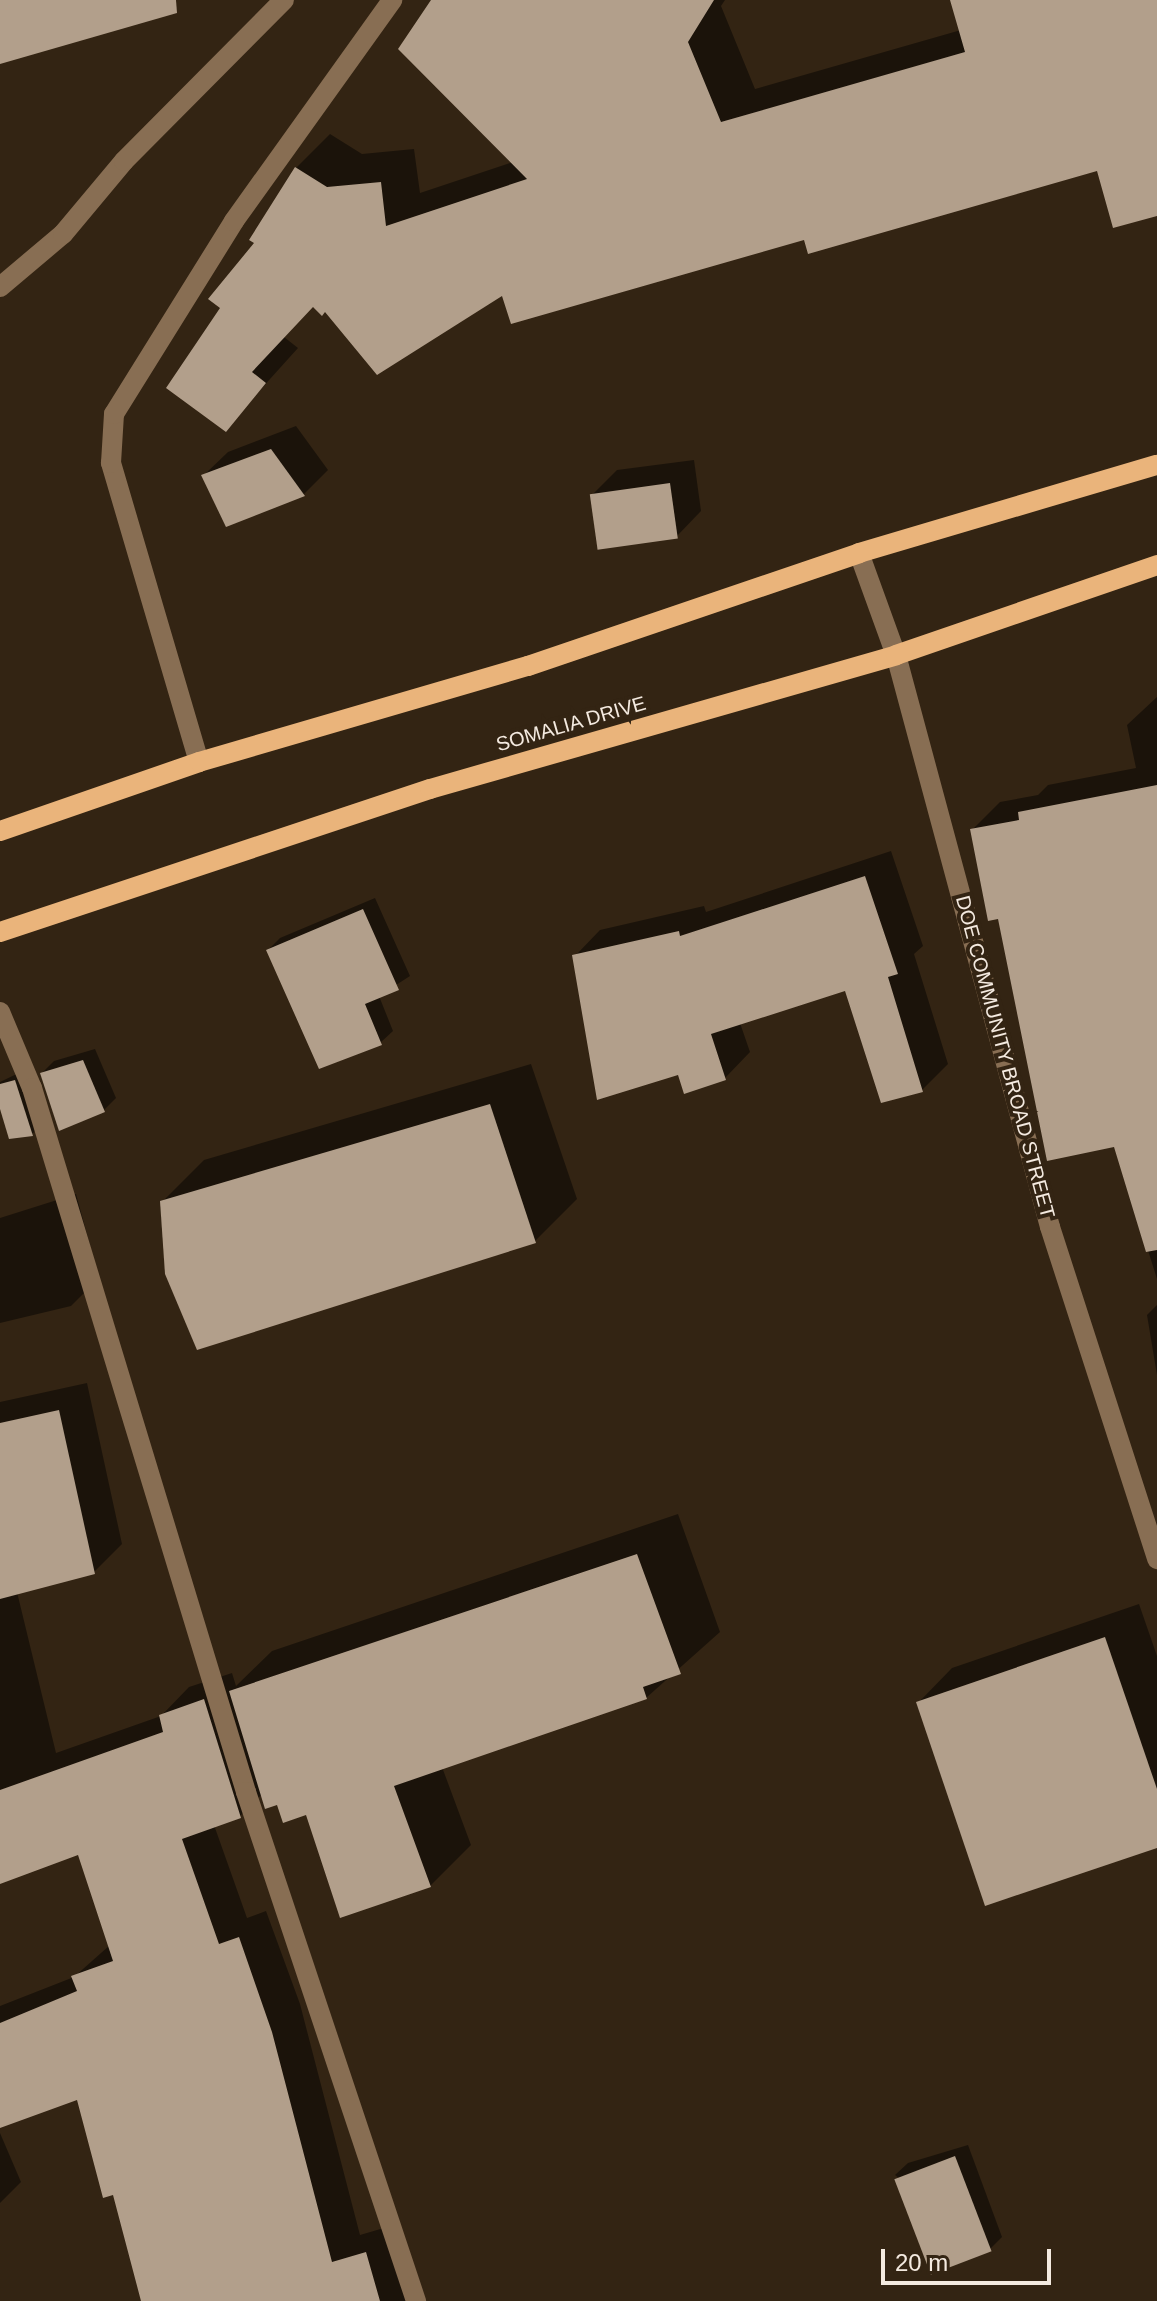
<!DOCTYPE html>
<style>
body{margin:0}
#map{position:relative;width:1157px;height:2301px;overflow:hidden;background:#332413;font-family:Arial,sans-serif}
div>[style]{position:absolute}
.shadow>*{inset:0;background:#0007}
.building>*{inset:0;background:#b29f8b;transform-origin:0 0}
.minor>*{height:20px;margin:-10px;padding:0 10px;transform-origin:10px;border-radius:10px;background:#886e53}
.major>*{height:20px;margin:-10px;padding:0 10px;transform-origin:10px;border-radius:10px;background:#eab47b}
span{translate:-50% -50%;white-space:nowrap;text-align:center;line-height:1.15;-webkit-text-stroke:8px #332413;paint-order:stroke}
.street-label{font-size:20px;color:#f4eae0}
.scale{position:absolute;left:881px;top:2249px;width:170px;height:36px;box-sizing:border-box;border:4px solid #f4eae0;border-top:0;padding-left:10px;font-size:24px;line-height:28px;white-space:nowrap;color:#f4eae0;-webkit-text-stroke:6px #332413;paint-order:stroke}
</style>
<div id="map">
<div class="shadow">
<div style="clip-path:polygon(433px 0,725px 0,721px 6px,755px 89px,961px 30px,955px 0,1157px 0,1157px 214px,1098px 169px,805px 238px,503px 293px,325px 310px,314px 305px,284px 337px,298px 348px,225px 429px,222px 308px,296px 168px,330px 134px,362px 154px,414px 149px,420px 193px,513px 162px)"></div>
<div style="clip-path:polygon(296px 426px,328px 470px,304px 494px,227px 525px,203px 476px,228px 452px)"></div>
<div style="clip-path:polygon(694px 460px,701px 511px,677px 536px,592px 495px,617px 470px)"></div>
<div style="clip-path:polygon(1157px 697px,1157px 1279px,1115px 1145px,1000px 917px,972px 830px,1000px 802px,1038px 795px,1048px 785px,1136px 768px,1127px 725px)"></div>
<div style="clip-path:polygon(891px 851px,923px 946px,914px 954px,948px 1064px,922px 1090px,846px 988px,740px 1023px,750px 1052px,725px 1078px,679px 1073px,575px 956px,600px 930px,704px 906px,706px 912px)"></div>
<div style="clip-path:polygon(375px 898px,410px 976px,379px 996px,393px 1031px,380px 1043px,268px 950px,280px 938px)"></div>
<div style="clip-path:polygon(95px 1049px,116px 1098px,104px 1110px,42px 1073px,54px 1061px)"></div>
<div style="clip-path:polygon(531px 1064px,577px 1199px,535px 1241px,162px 1202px,204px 1160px)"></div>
<div style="clip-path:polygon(27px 1069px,44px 1122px,32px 1134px,0 1102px,0 1082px)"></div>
<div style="clip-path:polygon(76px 1194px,99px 1278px,71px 1306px,0 1323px,0 1218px)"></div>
<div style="clip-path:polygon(1157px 1305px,1157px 1375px,1147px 1315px)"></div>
<div style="clip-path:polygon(87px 1383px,122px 1544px,94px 1572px,17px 1592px,56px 1753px,161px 1716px,189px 1687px,232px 1673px,236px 1686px,272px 1651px,678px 1514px,720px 1632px,646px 1698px,442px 1767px,471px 1845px,430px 1886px,307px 1813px,263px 1793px,240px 1816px,214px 1825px,247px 1918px,266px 1911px,300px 2004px,360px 2235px,394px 2225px,412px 2301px,267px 2301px,115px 2192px,79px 2097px,0 2126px,0 2006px,74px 1977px,110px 1945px,79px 1853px,0 1881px,0 1402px)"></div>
<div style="clip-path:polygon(1139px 1604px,1157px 1656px,1157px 1846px,918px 1703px,952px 1668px)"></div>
<div style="clip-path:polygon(0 2133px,21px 2182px,0 2203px)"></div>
<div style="clip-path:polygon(968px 2145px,1002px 2237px,990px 2249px,895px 2175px,908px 2163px)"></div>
</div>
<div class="building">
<div style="clip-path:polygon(0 0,176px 0,177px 13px,0 64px)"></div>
<div style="clip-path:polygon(431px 0,714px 0,688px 42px,721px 122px,965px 52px,950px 0,1157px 0,1157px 216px,1113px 228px,1097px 171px,808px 254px,804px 240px,511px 324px,502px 296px,377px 375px,325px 312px,322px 316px,313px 307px,252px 372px,266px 383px,226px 432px,166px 388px,220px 308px,208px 299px,254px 243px,249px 240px,295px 167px,327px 187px,381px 182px,386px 226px,527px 179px,398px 49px)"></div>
<div style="clip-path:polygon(271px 449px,305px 496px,226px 527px,201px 475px)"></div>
<div style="left:670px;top:483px;width:56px;height:81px;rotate:82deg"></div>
<div style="clip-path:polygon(1157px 785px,1157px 1250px,1146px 1252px,1114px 1147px,1047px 1161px,998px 919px,988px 921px,970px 829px,1019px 820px,1018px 812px)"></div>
<div style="clip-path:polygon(865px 876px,898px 974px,888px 977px,923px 1092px,881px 1103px,845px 991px,711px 1034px,726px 1080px,684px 1094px,678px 1075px,597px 1100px,572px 955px,679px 931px,680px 936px)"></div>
<div style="clip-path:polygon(363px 909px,399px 990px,365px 1004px,382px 1045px,319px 1069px,266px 950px)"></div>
<div style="clip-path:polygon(83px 1060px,105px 1112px,59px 1131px,40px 1073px)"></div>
<div style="clip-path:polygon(15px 1080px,33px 1136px,9px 1139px,0 1109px,0 1084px)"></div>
<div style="clip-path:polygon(490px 1104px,536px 1243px,197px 1350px,165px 1274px,160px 1201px)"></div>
<div style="clip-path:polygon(59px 1410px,95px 1574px,0 1599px,0 1423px)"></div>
<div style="clip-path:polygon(637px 1554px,681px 1674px,643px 1687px,647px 1699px,394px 1786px,431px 1887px,340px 1918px,306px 1815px,283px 1823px,277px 1805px,265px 1809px,229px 1691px)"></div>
<div style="clip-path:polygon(1105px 1637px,1157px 1789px,1157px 1848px,985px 1906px,916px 1702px)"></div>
<div style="clip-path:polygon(204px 1699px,241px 1818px,182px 1839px,219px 1944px,239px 1937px,272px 2032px,332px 2262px,366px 2252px,380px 2301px,141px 2301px,113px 2195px,103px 2198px,77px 2100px,0 2128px,0 2023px,77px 1991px,71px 1976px,113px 1961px,78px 1855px,0 1884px,0 1790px,163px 1732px,159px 1715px)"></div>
<div style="left:955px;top:2156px;width:102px;height:65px;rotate:69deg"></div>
</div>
<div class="minor">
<div style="left:0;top:287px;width:82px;rotate:-40.1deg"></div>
<div style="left:63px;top:234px;width:95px;rotate:-50.1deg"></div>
<div style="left:124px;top:161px;width:227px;rotate:-45.2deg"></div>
<div style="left:859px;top:553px;width:109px;rotate:70.1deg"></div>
<div style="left:896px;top:655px;width:592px;rotate:74.93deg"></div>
<div style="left:1050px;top:1227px;width:349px;rotate:72.1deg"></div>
<div style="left:199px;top:762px;width:312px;rotate:-106.4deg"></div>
<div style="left:111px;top:463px;width:49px;rotate:-86.5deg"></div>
<div style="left:114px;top:414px;width:227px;rotate:-58.1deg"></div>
<div style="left:234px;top:221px;width:272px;rotate:-54.4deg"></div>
<div style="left:0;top:1012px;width:82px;rotate:67.2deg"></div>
<div style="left:32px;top:1088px;width:736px;rotate:73.09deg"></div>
<div style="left:246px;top:1792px;width:537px;rotate:71.53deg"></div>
</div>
<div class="major">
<div style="left:0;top:831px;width:211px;rotate:-19.1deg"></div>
<div style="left:199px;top:762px;width:343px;rotate:-16.3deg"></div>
<div style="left:528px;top:666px;width:350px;rotate:-18.8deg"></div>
<div style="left:859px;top:553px;width:311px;rotate:-16.5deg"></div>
<div style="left:0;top:932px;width:453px;rotate:-18.4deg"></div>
<div style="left:430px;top:789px;width:485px;rotate:-16deg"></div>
<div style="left:896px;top:655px;width:276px;rotate:-19deg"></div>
</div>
<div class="street-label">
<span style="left:571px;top:724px;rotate:-16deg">SOMALIA DRIVE</span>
<span style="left:1005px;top:1057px;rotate:75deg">DOE COMMUNITY BROAD STREET</span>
</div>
<div class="scale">20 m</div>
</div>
